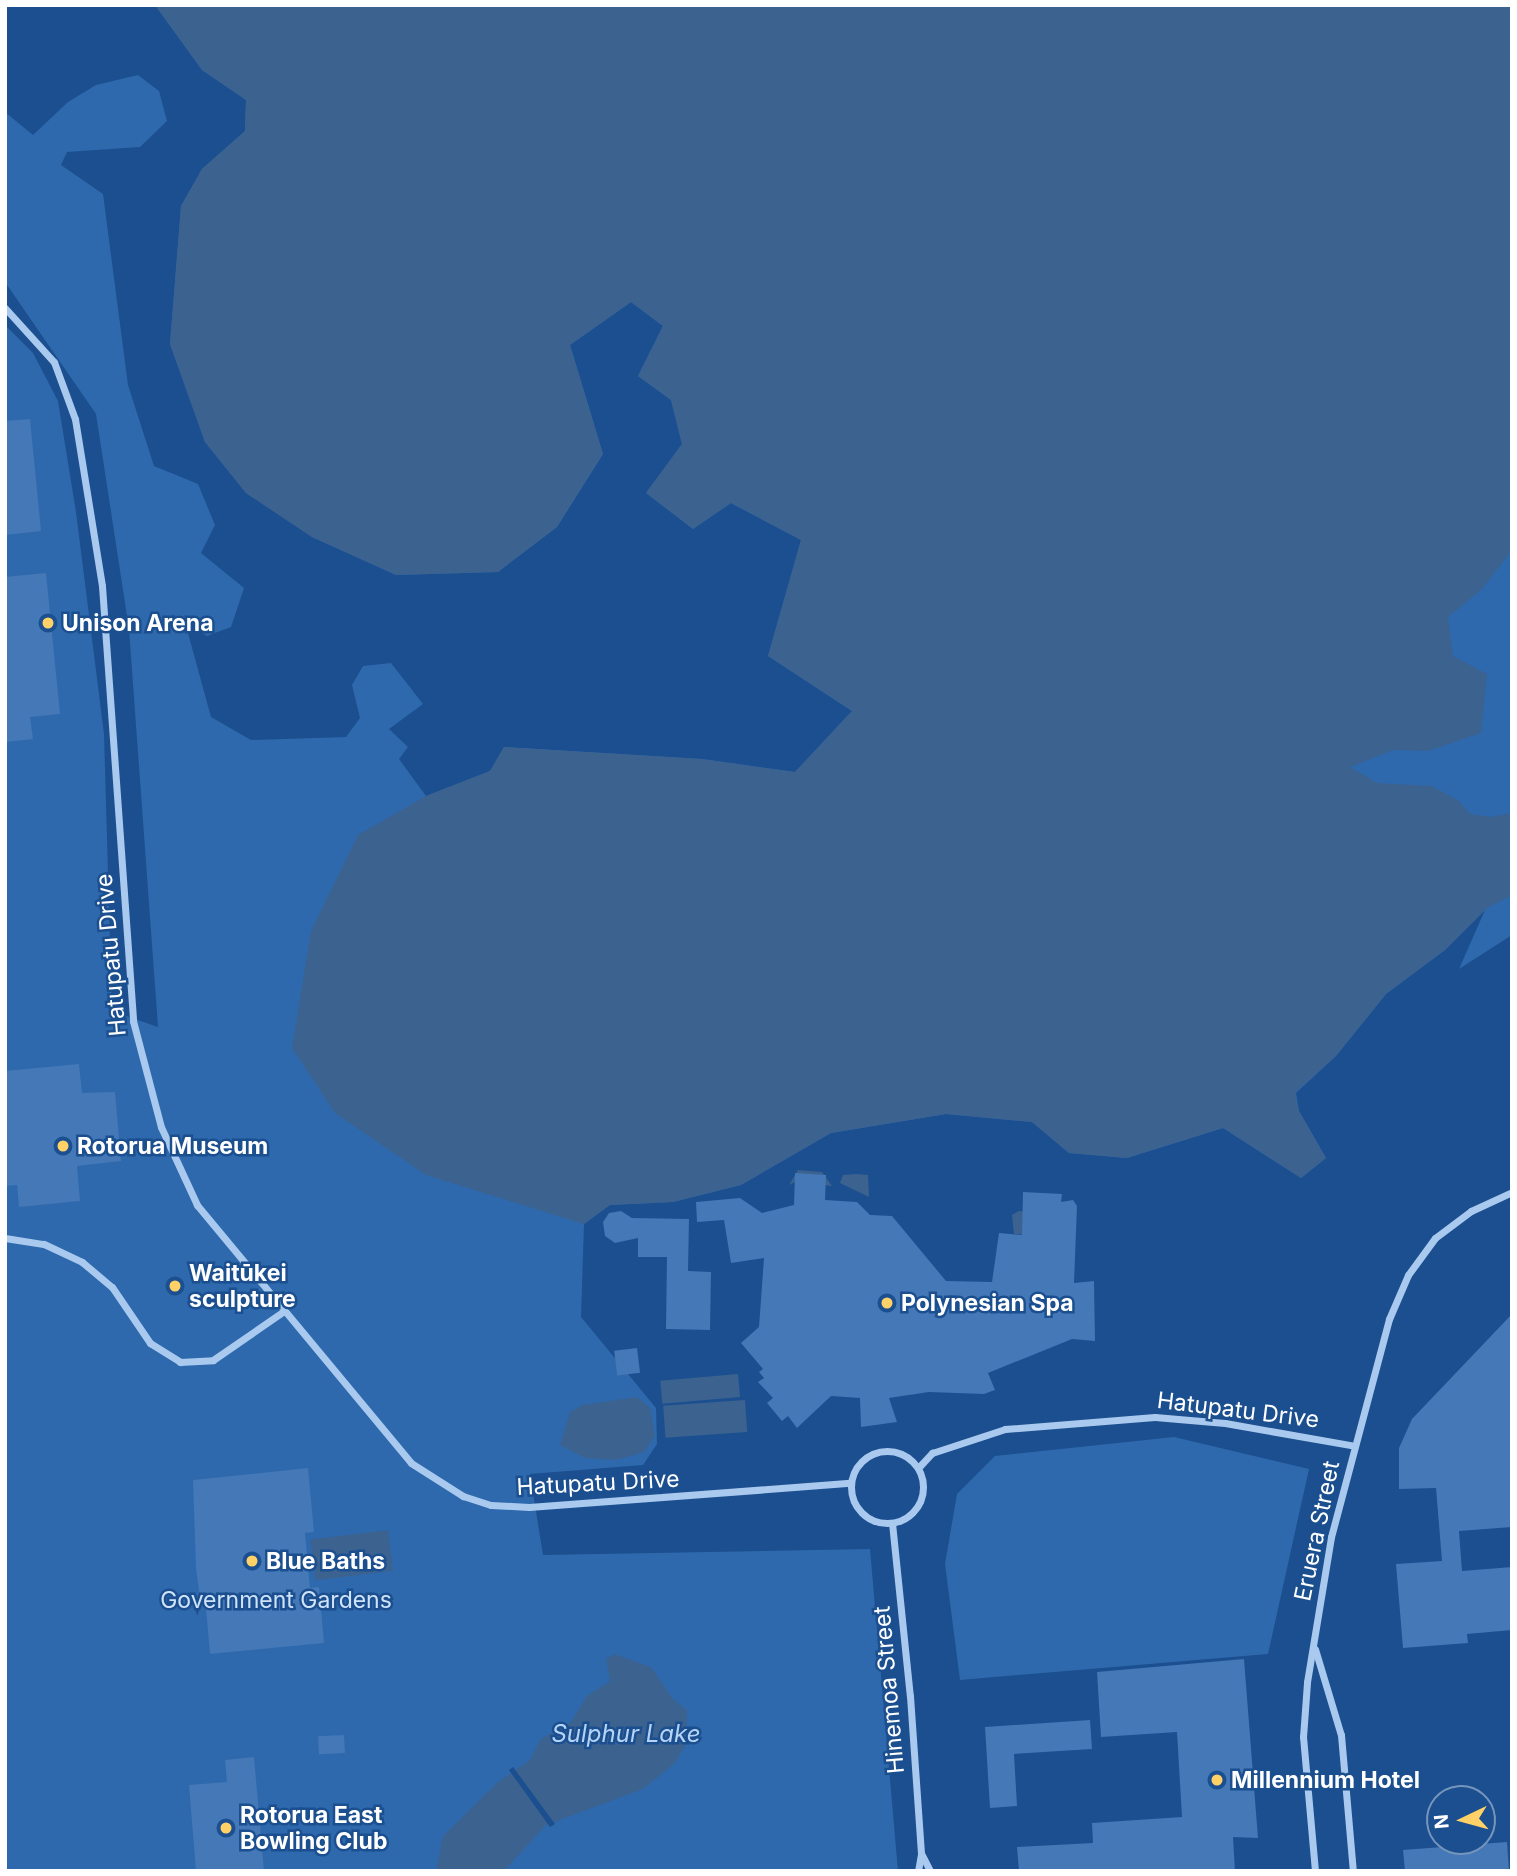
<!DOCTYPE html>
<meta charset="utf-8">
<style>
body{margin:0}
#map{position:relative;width:1517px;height:1876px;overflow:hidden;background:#1b4f8f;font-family:Inter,sans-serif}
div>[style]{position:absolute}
.green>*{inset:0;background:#2e69ad}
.water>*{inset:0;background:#3c6290;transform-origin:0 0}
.pier>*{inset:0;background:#1b4f8f}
.building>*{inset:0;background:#4478b7;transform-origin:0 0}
.minor>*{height:7px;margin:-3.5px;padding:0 3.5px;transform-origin:3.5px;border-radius:3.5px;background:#a9c9ee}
.minor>.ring{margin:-3.5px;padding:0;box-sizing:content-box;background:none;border:7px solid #a9c9ee;border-radius:50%}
.dots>*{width:19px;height:19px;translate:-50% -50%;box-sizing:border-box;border:4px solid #1b4f8f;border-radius:50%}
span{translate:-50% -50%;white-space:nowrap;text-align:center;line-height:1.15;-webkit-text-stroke:5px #1b4f8f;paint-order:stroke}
.poi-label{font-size:23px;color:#fff;font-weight:700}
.left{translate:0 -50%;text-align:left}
.street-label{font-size:23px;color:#fff}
.park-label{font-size:23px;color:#cfe3fa}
.water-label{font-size:24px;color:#b5d3f5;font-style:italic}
.frame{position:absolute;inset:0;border:7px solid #fff;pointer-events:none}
.north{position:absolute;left:1426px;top:1785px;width:70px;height:70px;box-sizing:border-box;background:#1b4f8f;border:2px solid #7695bc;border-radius:50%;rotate:265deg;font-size:19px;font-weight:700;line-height:28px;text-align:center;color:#fff}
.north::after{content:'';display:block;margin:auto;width:24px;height:32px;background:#ffd166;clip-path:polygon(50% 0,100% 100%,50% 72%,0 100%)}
</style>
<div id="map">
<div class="green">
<div style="clip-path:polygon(155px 5px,1512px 5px,1512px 935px,1459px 969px,1485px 910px,1445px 950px,1386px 994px,1336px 1056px,1296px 1093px,1299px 1111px,1326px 1158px,1301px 1178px,1223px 1128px,1127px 1158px,1069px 1153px,1032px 1122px,946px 1114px,831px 1133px,741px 1185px,673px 1202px,610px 1205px,584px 1224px,581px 1317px,656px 1408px,657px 1444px,643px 1465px,530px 1474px,543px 1555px,870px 1549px,898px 1871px,5px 1871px,5px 325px,33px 353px,58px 401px,76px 512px,104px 734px,112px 1011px,158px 1027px,129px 629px,96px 414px,5px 282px,5px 112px,33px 135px,68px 102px,96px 85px,138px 75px,159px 91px,167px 121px,140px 147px,67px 152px,61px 165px,103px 194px,128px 385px,154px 466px,198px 484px,215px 525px,201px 553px,244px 588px,231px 627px,207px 636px,185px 622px,211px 717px,251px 740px,346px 737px,360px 718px,352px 685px,363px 666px,391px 663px,423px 704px,389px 729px,408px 747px,399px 759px,426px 796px,490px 771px,504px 747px,702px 759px,795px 772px,852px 711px,768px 656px,801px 540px,731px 503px,693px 529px,646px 493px,682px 444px,671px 400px,638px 376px,663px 326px,631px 302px,570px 345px,603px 454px,557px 527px,498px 572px,396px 575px,312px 537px,246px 493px,205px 442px,170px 344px,181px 206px,202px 169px,245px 131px,246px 100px,202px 70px)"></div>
<div style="clip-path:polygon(1174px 1437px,1309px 1469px,1268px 1654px,960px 1680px,945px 1564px,957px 1494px,995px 1456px)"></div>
</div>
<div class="water">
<div style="clip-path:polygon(155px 5px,1512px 5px,1512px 550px,1482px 589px,1448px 617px,1453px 656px,1487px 674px,1481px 733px,1428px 751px,1393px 750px,1350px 767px,1377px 783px,1432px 786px,1459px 801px,1470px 814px,1490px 817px,1512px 813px,1512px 895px,1487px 908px,1445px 950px,1386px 994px,1336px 1056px,1295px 1093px,1299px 1111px,1326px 1158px,1301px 1178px,1223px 1128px,1127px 1158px,1069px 1153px,1032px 1122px,946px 1114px,831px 1133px,741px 1185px,673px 1202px,610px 1205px,584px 1224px,426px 1175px,335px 1113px,292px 1048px,311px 931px,358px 835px,426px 796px,490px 771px,504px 747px,702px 759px,795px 772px,852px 711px,768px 656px,801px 540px,731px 503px,693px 529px,646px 493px,682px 444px,671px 400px,638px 376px,663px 326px,631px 302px,570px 345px,603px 454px,557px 527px,498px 572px,396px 575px,312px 537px,246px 493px,205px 442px,170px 344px,181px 206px,202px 169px,245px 131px,246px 100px,202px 70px)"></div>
<div style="clip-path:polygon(798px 1170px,822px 1172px,832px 1186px,795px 1182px,789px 1185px)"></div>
<div style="clip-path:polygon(856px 1174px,868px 1175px,869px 1197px,840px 1183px,843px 1175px)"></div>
<div style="clip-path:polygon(1019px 1211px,1047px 1212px,1031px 1235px,1014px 1234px,1012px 1215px)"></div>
<div style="left:738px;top:1374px;width:23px;height:78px;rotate:85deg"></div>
<div style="clip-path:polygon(637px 1397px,650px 1408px,655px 1436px,644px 1452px,616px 1460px,585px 1458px,560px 1445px,570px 1412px,583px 1405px)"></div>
<div style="left:745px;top:1400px;width:32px;height:82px;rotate:86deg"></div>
<div style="left:388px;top:1530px;width:41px;height:78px;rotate:83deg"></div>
<div style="clip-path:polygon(614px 1654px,651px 1667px,673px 1699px,687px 1710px,686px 1744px,675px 1763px,643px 1789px,546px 1825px,504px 1871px,436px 1871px,443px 1836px,497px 1783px,530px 1760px,541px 1739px,571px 1722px,587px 1696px,610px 1681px,606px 1659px)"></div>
</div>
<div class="pier">
<div style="clip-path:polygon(513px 1767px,555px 1824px,550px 1827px,509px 1770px)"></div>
</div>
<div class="building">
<div style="clip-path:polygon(30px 419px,41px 531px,5px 535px,5px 421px)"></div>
<div style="clip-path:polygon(46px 573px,60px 714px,30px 717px,33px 739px,5px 742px,5px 577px)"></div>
<div style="clip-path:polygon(79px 1064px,82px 1093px,115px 1092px,121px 1161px,77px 1166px,80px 1201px,19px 1207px,17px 1185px,5px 1186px,5px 1071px)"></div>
<div style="clip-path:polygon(795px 1173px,826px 1175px,825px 1200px,857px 1202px,870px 1215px,892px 1216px,946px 1281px,992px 1282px,999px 1233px,1022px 1235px,1023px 1192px,1062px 1194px,1061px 1202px,1073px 1200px,1077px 1206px,1074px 1283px,1094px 1281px,1095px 1341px,1072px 1339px,988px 1373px,995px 1390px,984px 1394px,929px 1392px,889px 1398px,897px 1422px,861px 1427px,860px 1398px,831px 1396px,797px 1428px,788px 1416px,782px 1421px,767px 1403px,773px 1398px,758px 1382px,764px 1378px,759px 1372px,763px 1369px,741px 1343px,759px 1327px,764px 1258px,731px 1263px,724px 1220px,697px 1222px,696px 1202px,740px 1198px,762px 1213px,794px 1205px)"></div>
<div style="clip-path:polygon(621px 1211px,632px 1218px,689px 1219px,688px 1271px,711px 1272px,710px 1330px,666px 1329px,667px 1257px,638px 1257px,638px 1238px,615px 1243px,605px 1236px,603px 1222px,609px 1213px)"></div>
<div style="clip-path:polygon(1512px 1314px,1512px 1527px,1459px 1531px,1462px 1571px,1512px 1567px,1512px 1630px,1467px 1634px,1468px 1643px,1403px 1648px,1396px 1564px,1442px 1561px,1436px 1488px,1399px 1489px,1399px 1448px,1412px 1419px)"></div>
<div style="left:637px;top:1348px;width:25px;height:23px;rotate:83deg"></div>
<div style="clip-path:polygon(308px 1468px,314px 1532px,305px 1533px,310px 1588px,319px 1587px,324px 1643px,210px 1654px,205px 1597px,200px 1598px,196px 1568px,193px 1480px)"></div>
<div style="clip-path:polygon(1244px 1659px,1258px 1838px,1233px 1837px,1235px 1871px,1019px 1871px,1017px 1847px,1093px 1843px,1092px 1823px,1182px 1817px,1177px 1732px,1101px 1737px,1097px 1672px)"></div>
<div style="clip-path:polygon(1090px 1720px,1092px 1749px,1014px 1754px,1017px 1806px,990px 1808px,985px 1727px)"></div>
<div style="left:344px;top:1735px;width:18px;height:26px;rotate:87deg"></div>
<div style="clip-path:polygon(254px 1757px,264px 1871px,196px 1871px,189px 1785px,227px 1782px,225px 1760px)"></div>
<div style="clip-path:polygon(1507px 1842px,1509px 1871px,1405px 1871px,1403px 1850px)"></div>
</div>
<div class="minor">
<div style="left:5px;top:308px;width:73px;rotate:47.8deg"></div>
<div style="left:54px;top:362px;width:61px;rotate:69.8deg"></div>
<div style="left:75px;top:419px;width:169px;rotate:80.8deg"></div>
<div style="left:102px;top:586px;width:436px;rotate:85.9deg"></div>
<div style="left:133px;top:1021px;width:110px;rotate:75.2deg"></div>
<div style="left:161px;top:1127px;width:86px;rotate:65.2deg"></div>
<div style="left:197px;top:1205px;width:335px;rotate:50.3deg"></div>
<div style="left:411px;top:1463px;width:62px;rotate:32.4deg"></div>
<div style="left:463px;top:1496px;width:29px;rotate:18deg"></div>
<div style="left:491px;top:1505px;width:38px;rotate:3deg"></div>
<div style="left:529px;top:1507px;width:322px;rotate:-4.3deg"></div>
<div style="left:5px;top:1238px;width:39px;rotate:9deg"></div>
<div style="left:44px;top:1244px;width:42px;rotate:25.3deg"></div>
<div style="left:82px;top:1262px;width:39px;rotate:40deg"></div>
<div style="left:112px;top:1287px;width:68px;rotate:55.8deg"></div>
<div style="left:150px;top:1343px;width:36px;rotate:32deg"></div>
<div style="left:180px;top:1362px;width:33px;rotate:-3deg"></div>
<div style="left:213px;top:1360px;width:86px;rotate:-34.6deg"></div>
<div class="ring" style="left:851px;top:1451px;width:65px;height:65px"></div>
<div style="left:918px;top:1468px;width:21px;rotate:-47deg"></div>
<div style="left:932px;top:1453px;width:77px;rotate:-18.2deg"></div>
<div style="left:1005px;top:1429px;width:150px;rotate:-4.6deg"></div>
<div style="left:1155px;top:1417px;width:70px;rotate:4.9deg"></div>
<div style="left:1225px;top:1423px;width:132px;rotate:10deg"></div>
<div style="left:892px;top:1523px;width:174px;rotate:84.1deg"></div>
<div style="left:910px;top:1696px;width:158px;rotate:86deg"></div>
<div style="left:921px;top:1854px;width:17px;rotate:100deg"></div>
<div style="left:1315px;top:1649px;width:90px;rotate:73.2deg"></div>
<div style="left:1341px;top:1735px;width:137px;rotate:85deg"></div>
<div style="left:922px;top:1855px;width:18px;rotate:63deg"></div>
<div style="left:1315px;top:1871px;width:135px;rotate:-95.1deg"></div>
<div style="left:1303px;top:1737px;width:55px;rotate:-85.8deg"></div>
<div style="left:1307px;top:1682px;width:147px;rotate:-80.6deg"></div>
<div style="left:1331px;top:1537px;width:226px;rotate:-75.1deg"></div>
<div style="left:1389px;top:1319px;width:48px;rotate:-66.6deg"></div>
<div style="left:1408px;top:1275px;width:46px;rotate:-53.9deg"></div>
<div style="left:1435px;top:1238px;width:45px;rotate:-36.9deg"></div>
<div style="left:1471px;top:1211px;width:45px;rotate:-24.9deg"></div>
</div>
<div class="dots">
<div style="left:48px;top:623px;background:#ffd166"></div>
<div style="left:63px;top:1146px;background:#ffd166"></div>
<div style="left:175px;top:1286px;background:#ffd166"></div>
<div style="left:887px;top:1303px;background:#ffd166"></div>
<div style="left:252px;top:1561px;background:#ffd166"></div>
<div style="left:1217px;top:1780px;background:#ffd166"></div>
<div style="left:226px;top:1828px;background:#ffd166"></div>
</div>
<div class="poi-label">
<span class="left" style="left:62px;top:623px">Unison Arena</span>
<span class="left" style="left:77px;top:1146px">Rotorua Museum</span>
<span class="left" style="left:189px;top:1286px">Waitūkei<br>sculpture</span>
<span class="left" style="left:901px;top:1303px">Polynesian Spa</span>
<span class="left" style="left:266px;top:1561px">Blue Baths</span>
<span class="left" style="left:1231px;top:1780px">Millennium Hotel</span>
<span class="left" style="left:240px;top:1828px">Rotorua East<br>Bowling Club</span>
</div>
<div class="street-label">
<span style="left:111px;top:955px;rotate:-95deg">Hatupatu Drive</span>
<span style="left:1238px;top:1410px;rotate:7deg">Hatupatu Drive</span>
<span style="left:598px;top:1483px;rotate:-3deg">Hatupatu Drive</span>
<span style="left:1317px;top:1531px;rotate:-78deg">Eruera Street</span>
<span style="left:889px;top:1690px;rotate:-95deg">Hinemoa Street</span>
</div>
<div class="park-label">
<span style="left:276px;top:1600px">Government Gardens</span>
</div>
<div class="water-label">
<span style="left:626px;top:1734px">Sulphur Lake</span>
</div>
<div class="frame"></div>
<div class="north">N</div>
</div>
